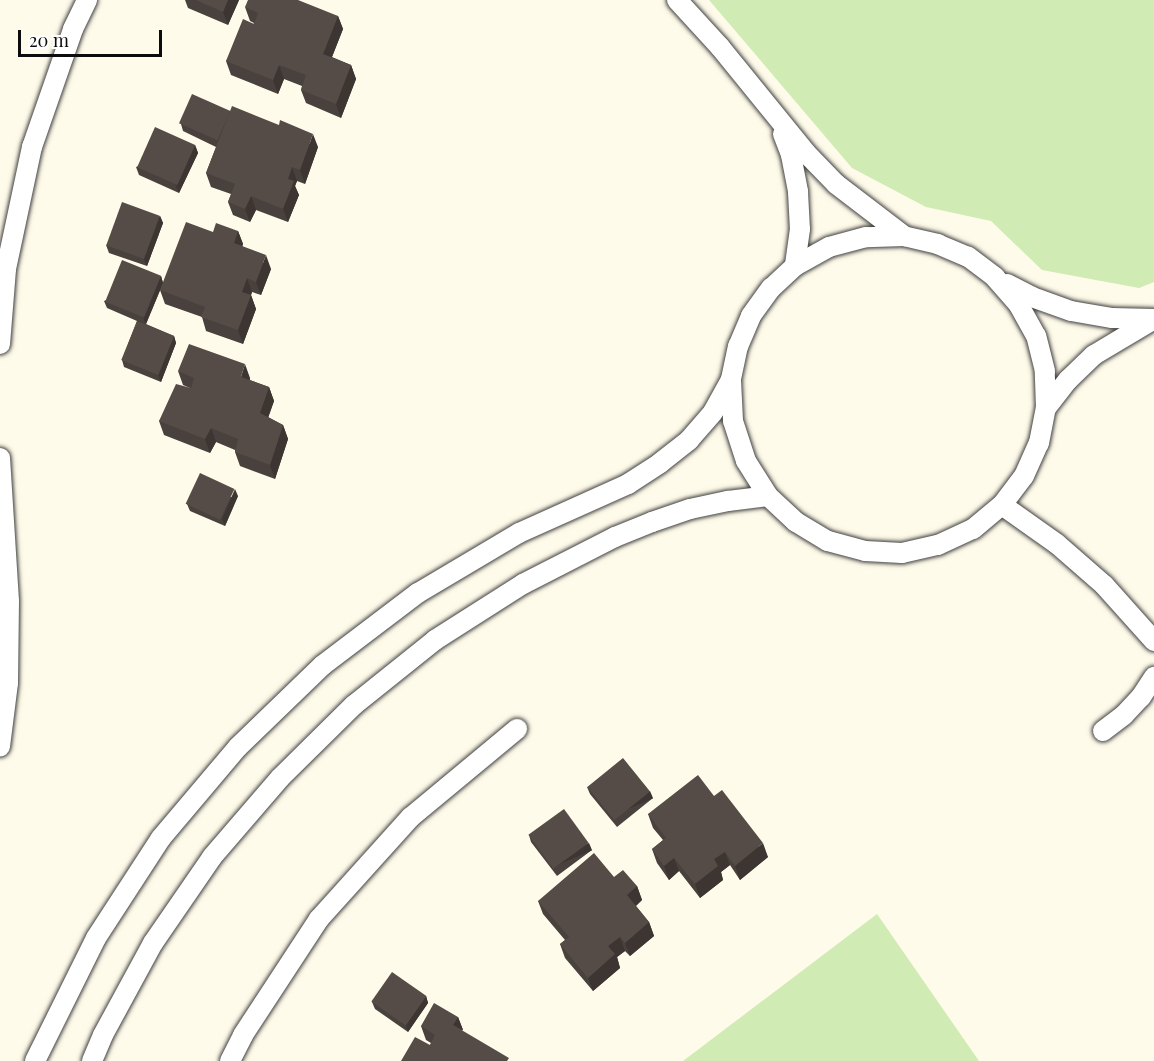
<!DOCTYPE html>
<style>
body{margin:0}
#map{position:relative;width:1154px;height:1061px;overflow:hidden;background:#fffbea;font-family:"Playfair Display",serif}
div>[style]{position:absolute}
.green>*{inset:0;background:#d0ebb3}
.roads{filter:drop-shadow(0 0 2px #3f3f3f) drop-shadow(0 0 2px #3f3f3f)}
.lane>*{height:20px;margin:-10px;padding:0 10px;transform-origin:10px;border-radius:10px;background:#fff}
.wall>*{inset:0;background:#49413d}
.shaded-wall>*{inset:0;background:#3c3532;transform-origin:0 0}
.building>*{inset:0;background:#554c47;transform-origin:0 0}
span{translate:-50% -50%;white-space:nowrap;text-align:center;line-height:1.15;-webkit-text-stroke:6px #fff;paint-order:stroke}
.scale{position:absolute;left:18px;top:30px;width:144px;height:27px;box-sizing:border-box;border:3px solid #0c0c0c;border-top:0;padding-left:8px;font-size:18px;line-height:21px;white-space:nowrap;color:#0c0c0c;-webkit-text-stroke:4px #fff;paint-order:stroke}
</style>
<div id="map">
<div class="green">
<div style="clip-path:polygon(709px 0,1154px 0,1154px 282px,1139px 288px,1042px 270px,991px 221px,926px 207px,852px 168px)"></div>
<div style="clip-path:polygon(877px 914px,979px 1061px,683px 1061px)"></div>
</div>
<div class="roads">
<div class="lane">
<div style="left:677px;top:0;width:64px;rotate:47.5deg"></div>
<div style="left:720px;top:47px;width:136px;rotate:50.9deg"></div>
<div style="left:806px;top:153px;width:43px;rotate:45.9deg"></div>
<div style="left:836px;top:184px;width:86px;rotate:37.4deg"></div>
<div style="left:783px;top:134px;width:22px;rotate:69deg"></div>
<div style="left:791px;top:155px;width:38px;rotate:79deg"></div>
<div style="left:798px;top:192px;width:37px;rotate:87deg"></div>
<div style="left:800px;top:229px;width:37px;rotate:98deg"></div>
<div style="left:1007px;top:284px;width:28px;rotate:27deg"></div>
<div style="left:1032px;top:297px;width:41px;rotate:19.7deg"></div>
<div style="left:1071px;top:311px;width:42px;rotate:9.7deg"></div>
<div style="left:1112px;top:318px;width:42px;rotate:1.4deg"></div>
<div style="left:0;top:344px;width:75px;rotate:-85.4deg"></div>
<div style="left:6px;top:269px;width:125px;rotate:-78deg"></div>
<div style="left:32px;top:147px;width:125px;rotate:-70.8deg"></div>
<div style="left:73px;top:29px;width:32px;rotate:-64deg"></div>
<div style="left:1046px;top:408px;width:36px;rotate:-52deg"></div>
<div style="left:1068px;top:380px;width:36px;rotate:-44deg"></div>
<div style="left:1094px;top:355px;width:66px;rotate:-30.8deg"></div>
<div style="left:0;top:458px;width:143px;rotate:86.4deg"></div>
<div style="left:9px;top:601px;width:82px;rotate:90.7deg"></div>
<div style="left:8px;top:683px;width:64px;rotate:97.2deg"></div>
<div style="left:1002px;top:505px;width:67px;rotate:35.3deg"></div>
<div style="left:1057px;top:544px;width:62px;rotate:41.1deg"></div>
<div style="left:1104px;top:585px;width:75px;rotate:48.2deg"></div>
<div style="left:1103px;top:731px;width:26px;rotate:-37deg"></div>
<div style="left:1124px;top:715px;width:25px;rotate:-47deg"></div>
<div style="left:1141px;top:697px;width:24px;rotate:-57deg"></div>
<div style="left:35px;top:1061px;width:137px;rotate:-63.6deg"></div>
<div style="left:96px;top:938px;width:119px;rotate:-57deg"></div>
<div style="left:161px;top:838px;width:119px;rotate:-49.8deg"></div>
<div style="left:238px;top:747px;width:118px;rotate:-44deg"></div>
<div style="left:323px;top:665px;width:119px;rotate:-37.2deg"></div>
<div style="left:418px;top:593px;width:117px;rotate:-30.7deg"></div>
<div style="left:519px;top:533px;width:120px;rotate:-24.2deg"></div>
<div style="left:628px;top:484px;width:38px;rotate:-33deg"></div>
<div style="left:660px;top:463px;width:37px;rotate:-38deg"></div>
<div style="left:689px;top:440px;width:37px;rotate:-49deg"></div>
<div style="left:713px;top:412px;width:37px;rotate:-61deg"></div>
<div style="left:92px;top:1061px;width:28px;rotate:-67deg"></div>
<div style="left:103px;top:1035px;width:105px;rotate:-61.5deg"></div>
<div style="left:153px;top:943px;width:104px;rotate:-55.5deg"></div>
<div style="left:212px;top:857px;width:104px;rotate:-49.3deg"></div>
<div style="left:280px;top:778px;width:104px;rotate:-44.6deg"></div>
<div style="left:354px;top:705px;width:104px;rotate:-38.7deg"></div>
<div style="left:435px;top:640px;width:104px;rotate:-32.5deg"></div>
<div style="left:523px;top:584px;width:103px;rotate:-27.1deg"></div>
<div style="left:615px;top:537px;width:40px;rotate:-22deg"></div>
<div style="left:652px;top:522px;width:40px;rotate:-18.9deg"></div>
<div style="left:690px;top:509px;width:39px;rotate:-12deg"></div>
<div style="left:728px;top:501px;width:40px;rotate:-7.1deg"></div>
<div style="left:768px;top:496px;width:38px;rotate:43deg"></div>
<div style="left:796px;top:522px;width:37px;rotate:31deg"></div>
<div style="left:828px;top:541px;width:38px;rotate:15deg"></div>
<div style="left:865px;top:551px;width:37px;rotate:3deg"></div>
<div style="left:902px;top:553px;width:37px;rotate:-13deg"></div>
<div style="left:938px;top:545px;width:38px;rotate:-25deg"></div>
<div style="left:973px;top:529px;width:38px;rotate:-40deg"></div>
<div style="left:1002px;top:505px;width:36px;rotate:-53deg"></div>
<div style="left:1024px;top:476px;width:36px;rotate:-66deg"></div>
<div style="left:1039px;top:443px;width:36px;rotate:-79deg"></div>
<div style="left:1046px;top:408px;width:37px;rotate:-92deg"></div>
<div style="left:1045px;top:371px;width:36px;rotate:-104deg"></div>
<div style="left:1036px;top:336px;width:35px;rotate:-119deg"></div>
<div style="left:1019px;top:305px;width:37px;rotate:-131deg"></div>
<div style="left:995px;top:277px;width:34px;rotate:-143deg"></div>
<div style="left:968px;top:257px;width:33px;rotate:-157deg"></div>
<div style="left:938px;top:244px;width:35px;rotate:-167deg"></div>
<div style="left:904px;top:236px;width:38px;rotate:178deg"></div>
<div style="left:866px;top:237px;width:38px;rotate:165deg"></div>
<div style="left:829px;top:247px;width:39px;rotate:151deg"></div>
<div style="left:795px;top:266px;width:33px;rotate:137deg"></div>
<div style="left:771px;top:288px;width:34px;rotate:126deg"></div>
<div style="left:751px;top:316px;width:33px;rotate:113deg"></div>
<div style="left:738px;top:346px;width:35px;rotate:102deg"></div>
<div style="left:731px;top:380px;width:41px;rotate:87.2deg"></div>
<div style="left:733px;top:421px;width:42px;rotate:72deg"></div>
<div style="left:746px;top:461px;width:41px;rotate:57.8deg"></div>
<div style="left:230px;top:1061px;width:29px;rotate:-63deg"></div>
<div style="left:243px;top:1035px;width:139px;rotate:-56.8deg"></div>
<div style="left:319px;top:919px;width:137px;rotate:-48deg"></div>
<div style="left:411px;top:817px;width:138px;rotate:-39.7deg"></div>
</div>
</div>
<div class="wall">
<div style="clip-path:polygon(185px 0,239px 0,228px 25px,188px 8px)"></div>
<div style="clip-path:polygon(245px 7px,338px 16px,343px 29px,332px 57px,351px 65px,356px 79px,341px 118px,306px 103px,301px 90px,302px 86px,284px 79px,278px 94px,231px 75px,226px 61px,254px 23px,250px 21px)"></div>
<div style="clip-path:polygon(230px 111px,318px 147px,305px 184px,297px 181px,295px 186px,299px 195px,288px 222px,256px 210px,250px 222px,233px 215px,228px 202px,231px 194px,211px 187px,206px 173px,216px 147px,183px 131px,181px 124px)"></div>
<div style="clip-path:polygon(195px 145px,198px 153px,179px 193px,139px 175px,136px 167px)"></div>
<div style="clip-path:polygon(160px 216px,163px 223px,147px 266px,109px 253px,106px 245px)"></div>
<div style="clip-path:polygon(238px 231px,243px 244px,242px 246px,271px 269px,261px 295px,252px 292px,251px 295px,256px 309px,243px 344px,206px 331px,202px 317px,165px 304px,160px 290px,161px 288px,146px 324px,174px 336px,176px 343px,161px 382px,124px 367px,122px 360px,137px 321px,107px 308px,104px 301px,161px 276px,163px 283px,213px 232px)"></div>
<div style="clip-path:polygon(178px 371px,250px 378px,250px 380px,269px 387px,274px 401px,268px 417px,283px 425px,288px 439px,275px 479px,240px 466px,235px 452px,235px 450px,216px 442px,210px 453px,164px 435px,159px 421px,190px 388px,183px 385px)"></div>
<div style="clip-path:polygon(238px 496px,225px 526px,190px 511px,187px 504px)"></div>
<div style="clip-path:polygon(587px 787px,653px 798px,617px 827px,590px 794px)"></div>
<div style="clip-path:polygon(714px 796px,768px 857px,740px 880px,730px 865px,721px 872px,723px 880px,700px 898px,679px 871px,669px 880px,657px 863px,652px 849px,663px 840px,653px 828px,648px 814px)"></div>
<div style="clip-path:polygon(529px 835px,592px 850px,557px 876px,531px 842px)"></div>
<div style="clip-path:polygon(614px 877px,637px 886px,642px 900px,636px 906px,649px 922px,654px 936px,630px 956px,625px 951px,617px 957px,620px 968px,593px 991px,565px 958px,560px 944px,565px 940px,543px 914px,538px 901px)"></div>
<div style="clip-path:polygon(426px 996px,428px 1003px,408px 1032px,375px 1009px,372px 1002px)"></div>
<div style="clip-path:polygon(458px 1017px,463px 1030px,401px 1061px,430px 1045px,431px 1043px,426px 1040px,421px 1026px)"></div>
</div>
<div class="shaded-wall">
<div style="clip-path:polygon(228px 0,239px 0,228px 25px,223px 12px)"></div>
<div style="clip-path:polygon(338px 16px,343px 29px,328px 67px,323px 54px)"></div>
<div style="clip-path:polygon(279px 65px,284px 79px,278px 94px,273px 80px)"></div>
<div style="clip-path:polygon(351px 65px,356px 79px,341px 118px,336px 104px)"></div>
<div style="clip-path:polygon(313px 134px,318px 147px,305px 184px,300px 170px)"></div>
<div style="clip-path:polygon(195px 145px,198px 153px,179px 193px,176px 186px)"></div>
<div style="clip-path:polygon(292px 167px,297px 181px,295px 186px,299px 195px,288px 222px,283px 209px,288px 179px)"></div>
<div style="clip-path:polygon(251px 196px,256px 210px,250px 222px,245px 209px)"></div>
<div style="clip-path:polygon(160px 216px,163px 223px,147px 266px,144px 259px)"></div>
<div style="clip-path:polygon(238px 231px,243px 244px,239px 257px,234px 243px)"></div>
<div style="clip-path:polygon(266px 255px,271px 269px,261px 295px,256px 282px)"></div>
<div style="clip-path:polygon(161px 276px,163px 283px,146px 324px,143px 317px)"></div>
<div style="clip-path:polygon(247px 278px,252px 292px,251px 295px,256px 309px,243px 344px,238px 330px,242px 292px)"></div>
<div style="clip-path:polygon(174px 336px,176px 343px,161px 382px,158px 375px)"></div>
<div style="clip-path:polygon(245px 364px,250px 378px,246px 390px,241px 377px)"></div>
<div style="clip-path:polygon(269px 387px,274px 401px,265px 427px,260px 413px)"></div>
<div style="clip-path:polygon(283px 425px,288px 439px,275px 479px,270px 465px)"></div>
<div style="clip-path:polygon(211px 428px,216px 442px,210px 453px,205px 439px)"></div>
<div style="clip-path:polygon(235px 489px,238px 496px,225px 526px,222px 519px)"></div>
<div style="left:650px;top:791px;width:8px;height:46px;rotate:67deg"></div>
<div style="left:589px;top:843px;width:8px;height:44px;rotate:67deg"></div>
<div style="clip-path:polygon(763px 843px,768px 857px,740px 880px,735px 866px)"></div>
<div style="clip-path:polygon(725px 852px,730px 865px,721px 872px,723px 880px,700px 898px,695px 884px,714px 859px)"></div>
<div style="clip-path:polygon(674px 858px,679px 871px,669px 880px,664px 866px)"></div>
<div style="clip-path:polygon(637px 886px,642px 900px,632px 909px,627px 895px)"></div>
<div style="clip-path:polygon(649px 922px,654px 936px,630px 956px,625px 943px)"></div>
<div style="clip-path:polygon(620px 937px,625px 951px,617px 957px,620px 968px,593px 991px,588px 978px,608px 946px)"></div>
<div style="clip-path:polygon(426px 996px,428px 1003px,408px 1032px,406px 1025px)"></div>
<div style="clip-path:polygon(458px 1017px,463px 1030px,453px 1025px)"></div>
</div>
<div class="building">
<div style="clip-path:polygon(196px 0,228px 0,223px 12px)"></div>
<div style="clip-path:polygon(248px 0,298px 0,338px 16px,323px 54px,351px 65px,336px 104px,301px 90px,306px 75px,279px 65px,273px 80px,226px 61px,243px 19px,254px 24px,258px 13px,245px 7px)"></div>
<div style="left:192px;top:94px;width:42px;height:32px;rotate:24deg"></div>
<div style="clip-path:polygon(232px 106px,279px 125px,280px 120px,313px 134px,300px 170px,292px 167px,288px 179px,294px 181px,283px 209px,251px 196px,245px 209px,228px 202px,235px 184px,206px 173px)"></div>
<div style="left:155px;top:127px;width:44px;height:44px;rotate:24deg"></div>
<div style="left:122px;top:202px;width:40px;height:46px;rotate:20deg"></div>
<div style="clip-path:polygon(186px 222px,213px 232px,216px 223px,238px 231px,234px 243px,266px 255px,256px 282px,247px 278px,242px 292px,251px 295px,238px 330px,201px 317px,205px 307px,160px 290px)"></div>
<div style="left:122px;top:260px;width:42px;height:45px;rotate:22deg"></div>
<div style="left:137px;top:321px;width:40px;height:42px;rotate:22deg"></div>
<div style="clip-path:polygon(189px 344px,245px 364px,241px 377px,269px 387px,260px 413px,283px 425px,270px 465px,235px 452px,238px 439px,211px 428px,205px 439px,159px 421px,176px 384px,191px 388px,194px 378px,178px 371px)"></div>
<div style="left:200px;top:473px;width:38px;height:34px;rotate:25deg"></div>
<div style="left:623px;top:758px;width:43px;height:46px;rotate:51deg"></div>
<div style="clip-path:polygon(698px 775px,714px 796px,722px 790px,763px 843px,735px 866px,725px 852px,714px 859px,718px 866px,695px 884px,674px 858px,664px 866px,652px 849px,666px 838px,648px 814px)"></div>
<div style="left:564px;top:809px;width:42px;height:44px;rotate:54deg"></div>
<div style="clip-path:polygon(594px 853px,614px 877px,623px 870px,637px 886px,627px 895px,649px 922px,625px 943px,620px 937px,608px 946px,615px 954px,588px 978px,560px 944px,569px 937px,538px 901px)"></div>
<div style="left:392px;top:972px;width:42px;height:36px;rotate:35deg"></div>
<div style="clip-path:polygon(434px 1003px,458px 1017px,453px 1025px,509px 1058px,507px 1061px,401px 1061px,415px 1037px,430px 1045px,435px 1035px,421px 1026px)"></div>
</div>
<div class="scale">20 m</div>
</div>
